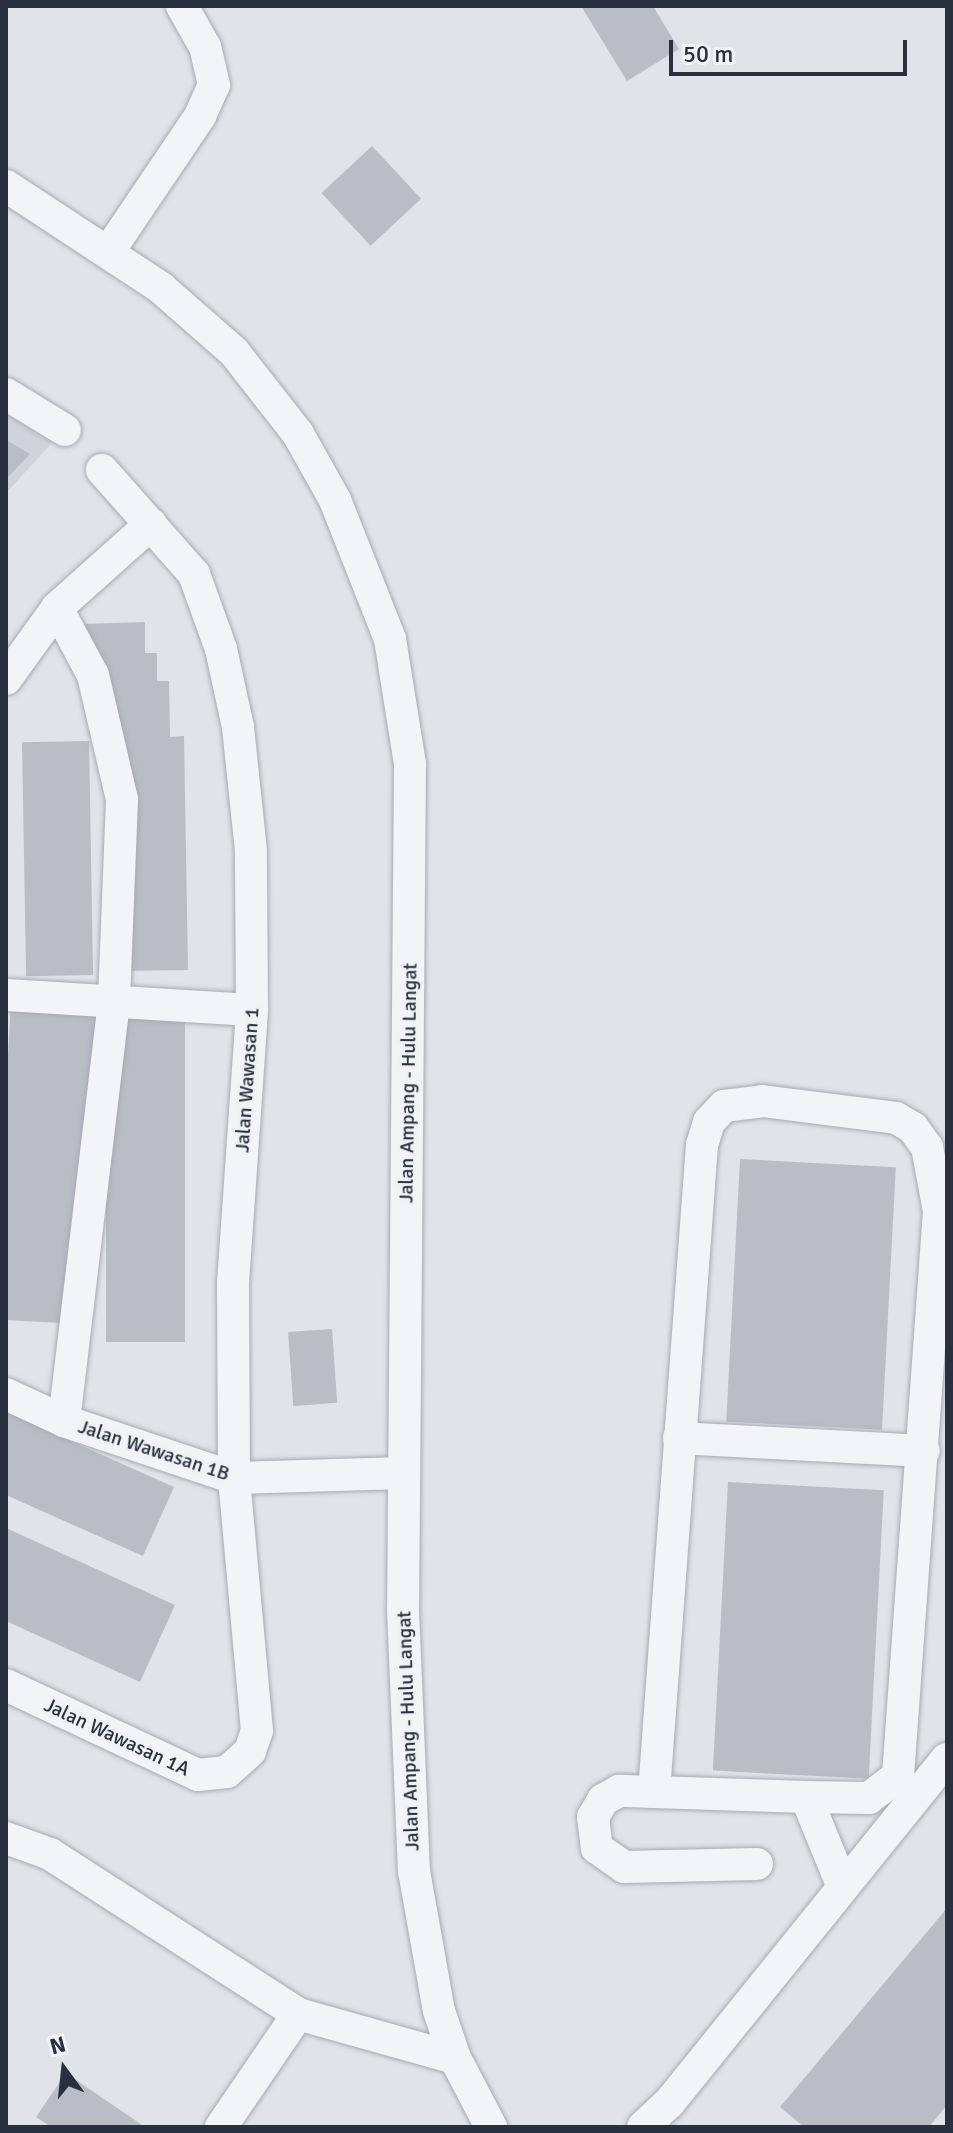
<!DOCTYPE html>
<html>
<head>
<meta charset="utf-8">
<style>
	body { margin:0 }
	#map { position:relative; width:953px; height:2133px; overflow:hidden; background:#e0e4e9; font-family:Signika,sans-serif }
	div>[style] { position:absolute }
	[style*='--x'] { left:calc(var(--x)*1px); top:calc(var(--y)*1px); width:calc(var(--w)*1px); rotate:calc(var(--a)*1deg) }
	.built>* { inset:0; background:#cfd3db }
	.building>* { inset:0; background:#b8bdc6; transform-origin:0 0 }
	.roads { filter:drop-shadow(0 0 2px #a5abb3) drop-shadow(0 0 2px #a5abb3) }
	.minor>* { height:32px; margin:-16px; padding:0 16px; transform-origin:16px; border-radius:16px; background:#f3f4f7 }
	span { translate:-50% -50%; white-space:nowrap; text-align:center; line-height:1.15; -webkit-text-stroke:7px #f0f3f6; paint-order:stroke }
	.street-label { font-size:20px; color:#293140 }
	.frame { position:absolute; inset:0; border:8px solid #293140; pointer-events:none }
	.north { position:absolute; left:24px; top:2029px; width:80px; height:80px; -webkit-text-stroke:6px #f0f3f6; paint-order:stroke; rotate:345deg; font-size:22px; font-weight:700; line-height:32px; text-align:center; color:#293140 }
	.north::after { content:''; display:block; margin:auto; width:28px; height:36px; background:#293140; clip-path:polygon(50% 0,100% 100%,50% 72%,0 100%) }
	.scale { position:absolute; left:669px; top:40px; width:238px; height:36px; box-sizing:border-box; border:4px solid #293140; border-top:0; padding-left:10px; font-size:24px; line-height:28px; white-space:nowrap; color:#293140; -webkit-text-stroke:6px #f0f3f6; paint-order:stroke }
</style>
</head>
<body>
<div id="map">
	<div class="built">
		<i style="clip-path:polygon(6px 414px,52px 443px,6px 493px)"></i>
	</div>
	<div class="building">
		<i style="clip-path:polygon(581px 6px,653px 6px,679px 49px,627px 81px)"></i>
		<i style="left:372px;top:146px;width:72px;height:69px;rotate:47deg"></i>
		<i style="clip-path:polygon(6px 440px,30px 454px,6px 479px)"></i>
		<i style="clip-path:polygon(145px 622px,145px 653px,157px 653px,157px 681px,169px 681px,170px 737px,184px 736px,188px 970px,120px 971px,101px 738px,83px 624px)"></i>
		<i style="left:89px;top:741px;width:234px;height:67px;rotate:89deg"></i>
		<i style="left:185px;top:994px;width:348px;height:79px;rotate:90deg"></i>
		<i style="left:11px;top:1000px;width:87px;height:320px;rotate:3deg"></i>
		<i style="left:740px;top:1159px;width:156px;height:263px;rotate:3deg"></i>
		<i style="left:332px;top:1329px;width:74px;height:44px;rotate:86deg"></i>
		<i style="clip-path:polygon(6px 1412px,174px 1487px,143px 1556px,6px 1495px)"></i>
		<i style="left:728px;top:1482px;width:156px;height:289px;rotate:3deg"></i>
		<i style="clip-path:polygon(6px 1528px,175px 1605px,140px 1682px,6px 1621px)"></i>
		<i style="clip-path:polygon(947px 1908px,947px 2105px,929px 2127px,804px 2127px,780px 2107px)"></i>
		<i style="clip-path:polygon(66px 2073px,145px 2127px,51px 2127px,36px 2117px)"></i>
	</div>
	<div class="roads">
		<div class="minor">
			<i style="--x:6;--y:186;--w:186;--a:33.3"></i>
			<i style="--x:161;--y:288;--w:97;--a:41.2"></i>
			<i style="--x:234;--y:352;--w:104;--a:52"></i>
			<i style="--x:298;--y:434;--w:76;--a:60.7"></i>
			<i style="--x:335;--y:500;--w:149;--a:68.4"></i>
			<i style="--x:390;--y:639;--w:127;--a:80.9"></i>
			<i style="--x:410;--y:764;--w:846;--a:90.47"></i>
			<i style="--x:403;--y:1610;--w:261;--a:87.6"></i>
			<i style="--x:414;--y:1871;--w:142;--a:79.9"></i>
			<i style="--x:439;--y:2011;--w:50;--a:71.2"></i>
			<i style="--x:455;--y:2058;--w:78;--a:62.4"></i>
			<i style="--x:109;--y:251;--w:163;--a:-56"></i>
			<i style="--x:200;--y:116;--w:34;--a:-66"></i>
			<i style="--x:214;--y:85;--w:39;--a:-103"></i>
			<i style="--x:205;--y:47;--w:47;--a:-119.3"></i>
			<i style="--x:6;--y:394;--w:69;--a:31.4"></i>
			<i style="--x:57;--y:608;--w:76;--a:61.8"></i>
			<i style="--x:93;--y:675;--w:128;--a:76.9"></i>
			<i style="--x:122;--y:800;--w:202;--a:92.3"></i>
			<i style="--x:114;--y:1002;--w:422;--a:96.8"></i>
			<i style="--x:6;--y:679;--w:87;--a:-54.3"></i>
			<i style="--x:57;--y:608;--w:126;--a:-41.8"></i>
			<i style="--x:6;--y:995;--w:246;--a:3.5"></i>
			<i style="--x:6;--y:1394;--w:64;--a:25"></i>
			<i style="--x:64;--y:1421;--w:179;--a:18.5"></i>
			<i style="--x:234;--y:1478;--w:170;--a:-1.7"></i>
			<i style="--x:679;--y:1438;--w:245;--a:3"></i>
			<i style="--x:6;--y:1685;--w:212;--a:25.1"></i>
			<i style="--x:198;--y:1775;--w:29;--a:-6"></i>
			<i style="--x:227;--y:1772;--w:31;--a:-42"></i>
			<i style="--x:250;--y:1751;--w:21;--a:-71"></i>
			<i style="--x:257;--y:1731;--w:254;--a:-95.2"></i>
			<i style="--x:234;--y:1478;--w:195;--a:-90.3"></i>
			<i style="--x:233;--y:1283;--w:274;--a:-86"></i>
			<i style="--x:252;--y:1010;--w:159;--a:-90.4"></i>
			<i style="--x:251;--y:851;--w:125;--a:-96"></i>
			<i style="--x:238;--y:727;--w:80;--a:-102.3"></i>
			<i style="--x:221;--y:649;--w:80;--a:-109.8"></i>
			<i style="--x:194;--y:574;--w:139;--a:-131.5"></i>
			<i style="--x:654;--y:1792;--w:649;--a:-85.76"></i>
			<i style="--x:702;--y:1145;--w:24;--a:-73"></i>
			<i style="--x:709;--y:1122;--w:22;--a:-47"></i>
			<i style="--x:724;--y:1106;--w:38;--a:-7"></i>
			<i style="--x:762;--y:1101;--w:135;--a:7.2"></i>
			<i style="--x:896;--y:1118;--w:20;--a:30"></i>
			<i style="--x:913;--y:1128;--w:24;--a:54"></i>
			<i style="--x:927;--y:1147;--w:65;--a:79.4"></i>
			<i style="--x:939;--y:1211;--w:566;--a:94.15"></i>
			<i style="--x:898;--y:1776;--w:36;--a:143"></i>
			<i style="--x:869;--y:1798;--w:63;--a:-179.1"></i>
			<i style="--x:806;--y:1797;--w:152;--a:-178.1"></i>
			<i style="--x:654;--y:1792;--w:35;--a:-178"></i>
			<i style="--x:619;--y:1791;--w:18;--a:151"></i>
			<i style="--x:603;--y:1800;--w:20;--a:120"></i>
			<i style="--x:593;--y:1817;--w:31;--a:83"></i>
			<i style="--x:597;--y:1848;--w:33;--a:35"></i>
			<i style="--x:624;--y:1867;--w:133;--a:-1.3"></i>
			<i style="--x:806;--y:1797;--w:97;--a:67.7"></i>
			<i style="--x:6;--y:1838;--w:47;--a:20"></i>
			<i style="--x:50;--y:1854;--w:295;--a:32.8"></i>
			<i style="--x:298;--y:2014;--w:163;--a:15.7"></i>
			<i style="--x:221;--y:2127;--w:137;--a:-55.7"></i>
			<i style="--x:643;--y:2127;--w:35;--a:-43"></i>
			<i style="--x:669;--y:2103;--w:442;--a:-51.1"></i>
		</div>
	</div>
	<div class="street-label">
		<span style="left:247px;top:1080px;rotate:-86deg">Jalan Wawasan 1</span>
		<span style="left:408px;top:1083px;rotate:-89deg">Jalan Ampang - Hulu Langat</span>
		<span style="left:154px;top:1450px;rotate:18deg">Jalan Wawasan 1B</span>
		<span style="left:408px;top:1731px;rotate:-92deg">Jalan Ampang - Hulu Langat</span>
		<span style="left:117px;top:1737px;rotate:25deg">Jalan Wawasan 1A</span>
	</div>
	<div class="frame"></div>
	<div class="north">N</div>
	<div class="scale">50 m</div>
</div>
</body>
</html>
